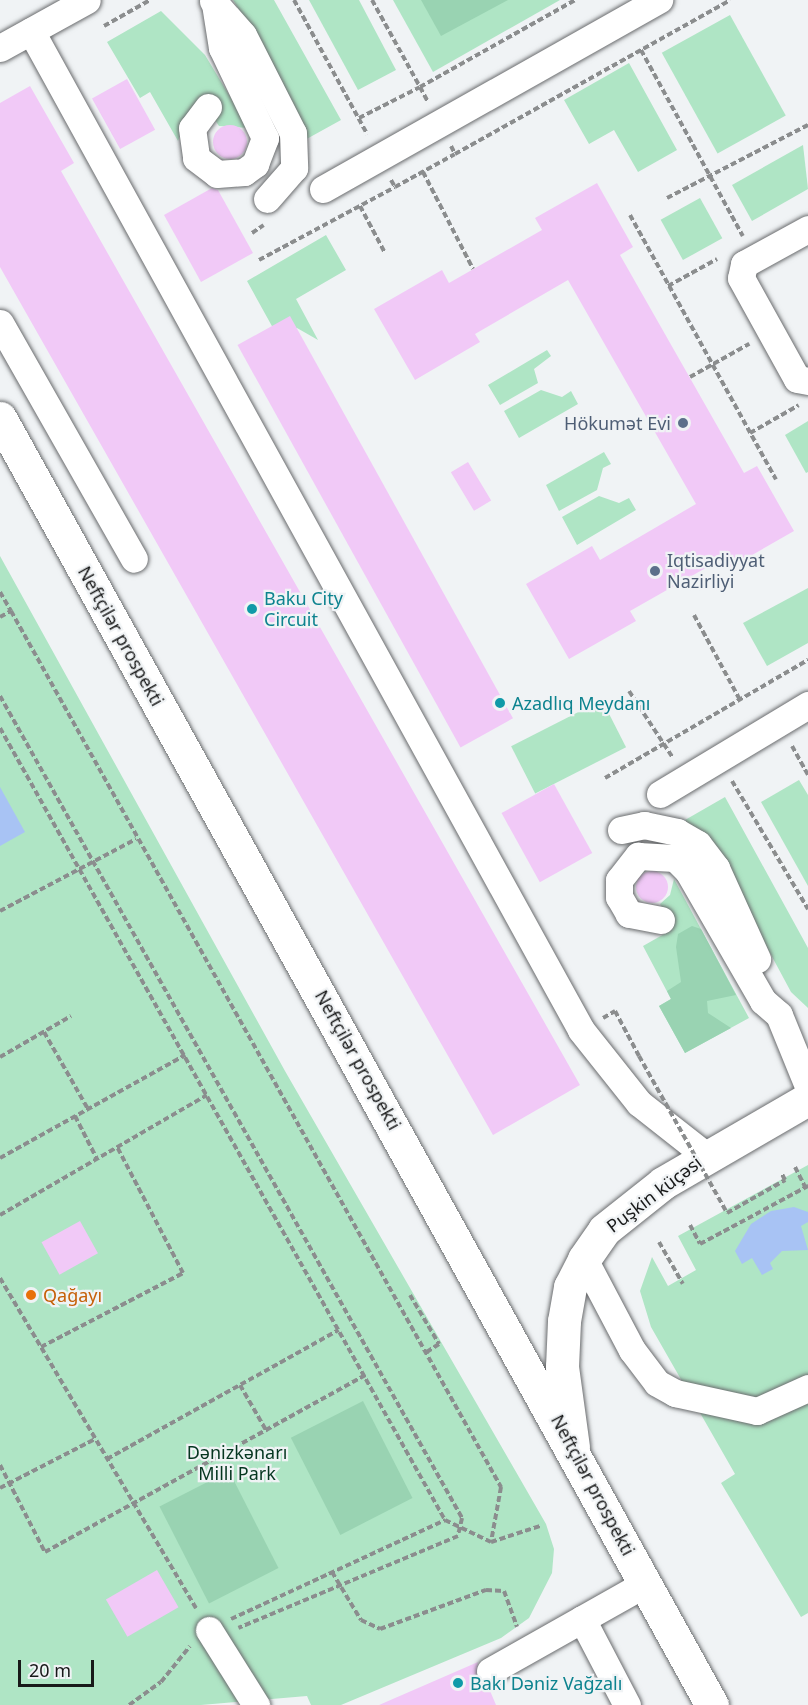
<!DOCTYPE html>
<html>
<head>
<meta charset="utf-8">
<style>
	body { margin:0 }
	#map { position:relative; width:808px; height:1705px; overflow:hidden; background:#f0f3f5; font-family:"Noto Sans",sans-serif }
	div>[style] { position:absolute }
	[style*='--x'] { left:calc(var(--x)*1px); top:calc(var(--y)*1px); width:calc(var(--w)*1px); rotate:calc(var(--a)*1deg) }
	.green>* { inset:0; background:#afe5c5; transform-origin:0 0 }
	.forest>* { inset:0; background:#99d3b2; transform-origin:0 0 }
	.water>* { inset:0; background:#a8c3f4 }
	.building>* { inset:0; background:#f1c9f7; transform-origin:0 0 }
	.round { border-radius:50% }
	.path>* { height:4px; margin-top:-2px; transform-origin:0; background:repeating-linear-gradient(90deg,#8b8d8e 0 6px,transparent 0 9px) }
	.roads { filter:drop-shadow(0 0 2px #6a6c6e) drop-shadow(0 0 2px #6a6c6e) }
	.minor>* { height:27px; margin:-13.5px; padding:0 13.5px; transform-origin:13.5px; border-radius:13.5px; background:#fff }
	.major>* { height:33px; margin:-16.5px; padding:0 16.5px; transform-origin:16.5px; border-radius:16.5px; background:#fff }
	.highway>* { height:33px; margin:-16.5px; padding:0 16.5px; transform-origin:16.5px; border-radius:16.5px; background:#fff }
	.path-bridge>* { height:4px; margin-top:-2px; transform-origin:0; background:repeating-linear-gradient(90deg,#8b8d8e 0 6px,transparent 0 9px) }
	.dots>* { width:16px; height:16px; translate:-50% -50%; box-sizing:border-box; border:3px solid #f0f3f5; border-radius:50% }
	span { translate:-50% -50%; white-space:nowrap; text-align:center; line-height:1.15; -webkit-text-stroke:4.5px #f0f3f5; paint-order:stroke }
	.service-label { font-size:18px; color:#4e5e75 }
	.right { translate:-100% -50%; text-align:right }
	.left { translate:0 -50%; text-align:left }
	.culture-label { font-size:18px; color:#0d838f }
	.street-label { font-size:18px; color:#181919 }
	.food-label { font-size:18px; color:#c56008 }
	.park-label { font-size:18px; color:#053620 }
	.scale { position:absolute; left:18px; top:1660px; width:76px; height:27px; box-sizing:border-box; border:3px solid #181919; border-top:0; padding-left:8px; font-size:18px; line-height:21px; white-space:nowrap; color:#181919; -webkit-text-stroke:4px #f0f3f5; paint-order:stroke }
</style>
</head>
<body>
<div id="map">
	<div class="green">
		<i style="clip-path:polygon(233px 0,274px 0,341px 120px,303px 141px,282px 81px)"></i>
		<i style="clip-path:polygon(309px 0,359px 0,396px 70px,358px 90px)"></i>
		<i style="clip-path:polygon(393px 0,560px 0,433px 72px)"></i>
		<i style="clip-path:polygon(161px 11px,205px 55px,249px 128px,219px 126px,206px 107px,183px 127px,178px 141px,150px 92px,140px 98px,107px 42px)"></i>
		<i style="left:730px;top:15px;width:115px;height:78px;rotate:61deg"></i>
		<i style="clip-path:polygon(629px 63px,677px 150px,638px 172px,614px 130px,589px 144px,564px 100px)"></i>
		<i style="clip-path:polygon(803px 145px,808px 189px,752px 221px,732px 185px)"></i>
		<i style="left:700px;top:198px;width:46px;height:45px;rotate:61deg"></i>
		<i style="clip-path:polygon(326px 235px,346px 270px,296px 299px,318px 340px,297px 328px,273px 328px,247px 281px)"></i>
		<i style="clip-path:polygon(547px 350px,551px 356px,534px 369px,538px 383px,500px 405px,488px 385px)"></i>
		<i style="clip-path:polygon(541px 390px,562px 397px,571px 391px,578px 404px,519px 438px,504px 411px)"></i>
		<i style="clip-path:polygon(808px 421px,808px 472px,806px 473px,785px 435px)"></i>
		<i style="clip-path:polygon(604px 452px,611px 464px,603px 468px,597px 490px,559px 511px,546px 485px)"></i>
		<i style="clip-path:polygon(599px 496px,619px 503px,629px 498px,636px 510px,577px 545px,562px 517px)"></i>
		<i style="clip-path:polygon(0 556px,285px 1071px,546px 1524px,554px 1549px,552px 1573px,529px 1618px,501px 1638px,341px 1705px,311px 1705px,307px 1696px,201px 1705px,0 1705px)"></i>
		<i style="clip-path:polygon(808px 588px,808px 643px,767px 666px,743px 623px)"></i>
		<i style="left:602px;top:700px;width:53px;height:102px;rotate:63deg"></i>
		<i style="clip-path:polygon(799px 780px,808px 795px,808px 886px,761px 802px)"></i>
		<i style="clip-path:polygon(725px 797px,808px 948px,808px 1008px,791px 992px,717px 854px,685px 820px)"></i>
		<i style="clip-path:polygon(674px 879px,749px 1018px,685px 1053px,659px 1006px,671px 999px,643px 946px,673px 929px,660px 904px,670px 895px)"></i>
		<i style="clip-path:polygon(808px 1165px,808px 1613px,801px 1617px,721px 1483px,735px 1474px,651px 1327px,640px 1291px,652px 1257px,668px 1286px,696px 1270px,678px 1236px)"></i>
	</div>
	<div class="forest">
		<i style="clip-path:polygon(421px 0,508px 0,441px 36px)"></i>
		<i style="clip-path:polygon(692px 926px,701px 929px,736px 995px,707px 1001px,708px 1013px,731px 1028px,685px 1053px,659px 1006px,671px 999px,667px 991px,681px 982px,676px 947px,678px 934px)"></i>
		<i style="left:363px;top:1401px;width:109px;height:81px;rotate:63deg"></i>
		<i style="left:229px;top:1471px;width:109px;height:78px;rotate:63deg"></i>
	</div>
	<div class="water">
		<i style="clip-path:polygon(0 787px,25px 832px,0 846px)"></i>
		<i style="clip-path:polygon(794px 1207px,808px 1212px,808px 1222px,801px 1226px,808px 1250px,782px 1251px,770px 1263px,773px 1269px,762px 1275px,752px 1258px,742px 1264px,735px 1251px,751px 1224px,771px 1211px)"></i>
	</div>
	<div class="building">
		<i style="left:127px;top:79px;width:58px;height:40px;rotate:61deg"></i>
		<i style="clip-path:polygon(30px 86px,74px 163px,61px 171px,580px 1085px,493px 1135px,0 267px,0 103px)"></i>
		<i class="round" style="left:213px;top:125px;width:34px;height:34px"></i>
		<i style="clip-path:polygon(597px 183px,633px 247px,620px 255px,744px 473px,757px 466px,794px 531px,731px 567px,725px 557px,630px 611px,636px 621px,569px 659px,526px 584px,592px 546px,600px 560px,696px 504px,568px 280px,475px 334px,480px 342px,415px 380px,374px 309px,442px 270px,449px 283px,542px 230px,535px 218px)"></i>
		<i style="clip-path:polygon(212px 188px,218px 190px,253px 253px,201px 282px,164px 215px)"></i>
		<i style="left:290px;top:316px;width:460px;height:60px;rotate:61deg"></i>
		<i style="left:468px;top:462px;width:45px;height:20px;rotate:59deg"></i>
		<i style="left:554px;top:784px;width:79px;height:60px;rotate:61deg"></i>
		<i class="round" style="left:636px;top:871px;width:32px;height:32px"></i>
		<i style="left:80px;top:1221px;width:37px;height:44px;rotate:61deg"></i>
		<i style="left:157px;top:1570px;width:43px;height:59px;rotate:60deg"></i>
		<i style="clip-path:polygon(478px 1662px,476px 1678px,488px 1686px,496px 1705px,379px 1705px)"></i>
	</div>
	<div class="path">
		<i style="--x:294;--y:0;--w:153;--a:61.4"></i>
		<i style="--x:372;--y:0;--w:99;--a:61.1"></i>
		<i style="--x:420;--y:87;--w:178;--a:-29.3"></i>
		<i style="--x:104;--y:26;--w:53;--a:-29.5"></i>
		<i style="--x:641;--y:50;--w:212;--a:61.3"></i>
		<i style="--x:359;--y:118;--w:68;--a:-26.9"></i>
		<i style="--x:420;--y:87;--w:17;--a:62"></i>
		<i style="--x:451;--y:146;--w:9;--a:63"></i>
		<i style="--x:455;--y:154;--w:315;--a:-29.2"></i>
		<i style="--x:423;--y:172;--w:109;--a:62.7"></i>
		<i style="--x:391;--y:180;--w:8;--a:60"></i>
		<i style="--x:395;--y:187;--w:68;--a:-28.8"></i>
		<i style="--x:667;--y:198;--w:159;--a:-27.4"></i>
		<i style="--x:360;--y:206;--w:53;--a:62"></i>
		<i style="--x:630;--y:215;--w:302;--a:61.1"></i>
		<i style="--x:252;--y:233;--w:14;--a:-34"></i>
		<i style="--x:259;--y:260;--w:154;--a:-28.2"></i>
		<i style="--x:668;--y:286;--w:56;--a:-28.9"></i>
		<i style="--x:690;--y:377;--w:68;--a:-29.2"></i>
		<i style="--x:750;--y:433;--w:56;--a:-29.7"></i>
		<i style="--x:0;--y:592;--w:22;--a:60"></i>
		<i style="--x:694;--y:615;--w:97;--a:61.6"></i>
		<i style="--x:0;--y:617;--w:13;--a:-29"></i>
		<i style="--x:11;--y:611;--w:1004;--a:60.78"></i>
		<i style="--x:501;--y:1487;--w:56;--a:100.3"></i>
		<i style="--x:629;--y:691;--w:80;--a:56.7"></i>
		<i style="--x:0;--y:696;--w:943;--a:60.66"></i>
		<i style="--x:462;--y:1518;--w:18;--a:103"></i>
		<i style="--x:458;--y:1536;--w:238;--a:157.3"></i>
		<i style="--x:0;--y:728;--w:908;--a:60.67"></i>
		<i style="--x:792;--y:746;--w:33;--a:61"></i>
		<i style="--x:605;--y:778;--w:235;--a:-30.2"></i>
		<i style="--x:732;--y:781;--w:149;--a:59.3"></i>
		<i style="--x:0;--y:911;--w:154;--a:-27.9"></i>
		<i style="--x:603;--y:1018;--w:14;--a:-30"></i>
		<i style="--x:615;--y:1011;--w:51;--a:61.9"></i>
		<i style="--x:44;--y:1032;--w:89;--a:60.3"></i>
		<i style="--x:0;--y:1057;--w:82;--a:-30"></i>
		<i style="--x:75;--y:1116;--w:48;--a:62.9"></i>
		<i style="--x:0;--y:1158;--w:212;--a:-29.1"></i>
		<i style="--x:795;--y:1167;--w:22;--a:63"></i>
		<i style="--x:727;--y:1213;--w:67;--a:-29.6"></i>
		<i style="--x:785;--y:1180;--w:7;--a:-117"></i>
		<i style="--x:0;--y:1215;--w:239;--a:-30.1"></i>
		<i style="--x:690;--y:1225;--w:21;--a:62"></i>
		<i style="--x:700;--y:1244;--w:123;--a:-28.2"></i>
		<i style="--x:659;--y:1242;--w:48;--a:60.3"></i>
		<i style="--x:0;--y:1278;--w:384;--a:59.3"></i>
		<i style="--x:410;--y:1295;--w:57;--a:59.4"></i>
		<i style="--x:439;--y:1344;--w:17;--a:147"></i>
		<i style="--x:41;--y:1347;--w:160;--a:-27.5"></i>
		<i style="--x:183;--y:1273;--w:142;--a:-117.6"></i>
		<i style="--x:240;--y:1385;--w:54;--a:60.1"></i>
		<i style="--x:107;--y:1459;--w:265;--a:-29.1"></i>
		<i style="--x:0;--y:1465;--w:98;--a:62.7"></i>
		<i style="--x:45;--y:1552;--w:366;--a:-28.9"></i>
		<i style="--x:0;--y:1488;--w:107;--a:-27.3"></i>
		<i style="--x:332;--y:1572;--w:56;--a:58.9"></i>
		<i style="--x:361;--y:1620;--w:21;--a:25"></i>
		<i style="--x:380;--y:1629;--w:113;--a:-20.2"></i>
		<i style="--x:486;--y:1590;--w:18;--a:3"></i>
		<i style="--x:504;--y:1591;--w:38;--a:70"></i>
		<i style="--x:231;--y:1619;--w:236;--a:-24.8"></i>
		<i style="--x:445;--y:1520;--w:51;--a:25.6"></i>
		<i style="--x:491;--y:1542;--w:52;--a:-18.1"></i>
		<i style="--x:129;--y:1705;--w:39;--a:-36"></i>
		<i style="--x:161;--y:1682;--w:46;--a:-51.1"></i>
	</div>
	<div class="roads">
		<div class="minor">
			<i style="--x:213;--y:1;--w:45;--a:48.6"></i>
			<i style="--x:243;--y:35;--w:110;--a:63"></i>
			<i style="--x:293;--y:133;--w:35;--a:88"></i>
			<i style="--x:294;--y:168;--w:41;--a:131.1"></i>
			<i style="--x:31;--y:31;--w:1140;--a:61.16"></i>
			<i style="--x:581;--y:1030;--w:93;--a:51.5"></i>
			<i style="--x:639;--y:1103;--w:84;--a:38.2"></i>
			<i style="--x:0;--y:48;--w:99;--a:-28.9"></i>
			<i style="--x:208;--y:107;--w:26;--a:127"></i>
			<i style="--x:192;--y:128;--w:30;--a:82"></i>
			<i style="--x:196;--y:158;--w:26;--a:37"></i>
			<i style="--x:217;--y:174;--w:27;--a:-4"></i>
			<i style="--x:244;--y:172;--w:14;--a:-36"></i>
			<i style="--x:255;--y:164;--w:28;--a:-69"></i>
			<i style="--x:265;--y:138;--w:100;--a:-115.5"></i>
			<i style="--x:222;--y:48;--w:45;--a:-99"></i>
			<i style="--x:323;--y:189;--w:386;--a:-29.4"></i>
			<i style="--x:808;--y:229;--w:73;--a:151.3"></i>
			<i style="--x:744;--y:264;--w:14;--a:102"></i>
			<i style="--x:741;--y:278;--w:115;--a:61"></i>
			<i style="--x:797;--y:379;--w:11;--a:10"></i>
			<i style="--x:0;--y:323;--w:271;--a:60.4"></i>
			<i style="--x:660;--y:794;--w:173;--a:-31"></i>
			<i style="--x:621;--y:830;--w:24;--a:-12"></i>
			<i style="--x:644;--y:825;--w:34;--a:12"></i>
			<i style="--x:677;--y:832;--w:24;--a:30"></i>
			<i style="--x:698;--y:844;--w:30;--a:53"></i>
			<i style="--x:716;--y:868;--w:100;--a:65.7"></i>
			<i style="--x:661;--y:920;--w:33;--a:-169"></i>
			<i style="--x:629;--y:914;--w:20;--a:-120"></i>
			<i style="--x:619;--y:897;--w:17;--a:-90"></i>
			<i style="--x:619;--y:880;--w:31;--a:-52"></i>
			<i style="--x:638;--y:856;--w:37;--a:3"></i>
			<i style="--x:675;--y:858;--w:18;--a:45"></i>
			<i style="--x:688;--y:871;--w:150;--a:60"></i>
			<i style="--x:763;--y:1001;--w:21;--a:41"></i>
			<i style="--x:779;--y:1015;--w:77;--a:67.8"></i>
			<i style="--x:584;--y:1259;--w:103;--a:62.2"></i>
			<i style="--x:632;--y:1350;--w:41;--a:52.9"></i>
			<i style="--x:657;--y:1383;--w:21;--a:29"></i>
			<i style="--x:675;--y:1393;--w:84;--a:12.4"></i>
			<i style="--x:757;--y:1411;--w:56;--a:-24.3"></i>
			<i style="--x:582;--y:1619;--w:97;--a:62.4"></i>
			<i style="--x:209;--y:1630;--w:89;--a:57.9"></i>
			<i style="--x:490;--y:1671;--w:179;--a:-29.4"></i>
		</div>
		<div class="major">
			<i style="--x:573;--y:1447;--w:81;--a:-97.8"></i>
			<i style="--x:562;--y:1367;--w:46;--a:-87.5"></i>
			<i style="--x:564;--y:1321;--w:35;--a:-80"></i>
			<i style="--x:570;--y:1287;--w:31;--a:-63"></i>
			<i style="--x:584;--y:1259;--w:35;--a:-55"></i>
			<i style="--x:604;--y:1230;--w:75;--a:-38.5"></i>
			<i style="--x:663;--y:1183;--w:168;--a:-30.1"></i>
		</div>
		<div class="highway">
			<i style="--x:0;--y:418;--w:1471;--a:61.05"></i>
		</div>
	</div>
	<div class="path-bridge">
		<i style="--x:639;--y:1056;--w:180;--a:60.7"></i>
	</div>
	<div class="dots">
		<i style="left:683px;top:423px;background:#5c6f8a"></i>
		<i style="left:655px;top:571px;background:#5c6f8a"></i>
		<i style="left:252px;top:609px;background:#0f9aa8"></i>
		<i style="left:500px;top:703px;background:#0f9aa8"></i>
		<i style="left:31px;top:1295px;background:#e8710a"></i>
		<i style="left:458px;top:1683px;background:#0f9aa8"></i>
	</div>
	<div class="service-label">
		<span class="right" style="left:671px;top:423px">Hökumət Evi</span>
		<span class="left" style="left:667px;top:571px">Iqtisadiyyat<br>Nazirliyi</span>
	</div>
	<div class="culture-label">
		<span class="left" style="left:264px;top:609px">Baku City<br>Circuit</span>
		<span class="left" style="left:512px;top:703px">Azadlıq Meydanı</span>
		<span class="left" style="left:470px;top:1683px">Bakı Dəniz Vağzalı</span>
	</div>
	<div class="street-label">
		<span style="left:121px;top:636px;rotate:61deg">Neftçilər prospekti</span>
		<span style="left:358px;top:1060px;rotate:61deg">Neftçilər prospekti</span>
		<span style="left:654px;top:1194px;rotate:-37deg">Puşkin küçəsi</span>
		<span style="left:593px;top:1485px;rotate:62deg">Neftçilər prospekti</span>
	</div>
	<div class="food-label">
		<span class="left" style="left:43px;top:1295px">Qağayı</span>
	</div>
	<div class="park-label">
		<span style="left:237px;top:1463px">Dənizkənarı<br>Milli Park</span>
	</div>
	<div class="scale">20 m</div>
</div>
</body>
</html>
